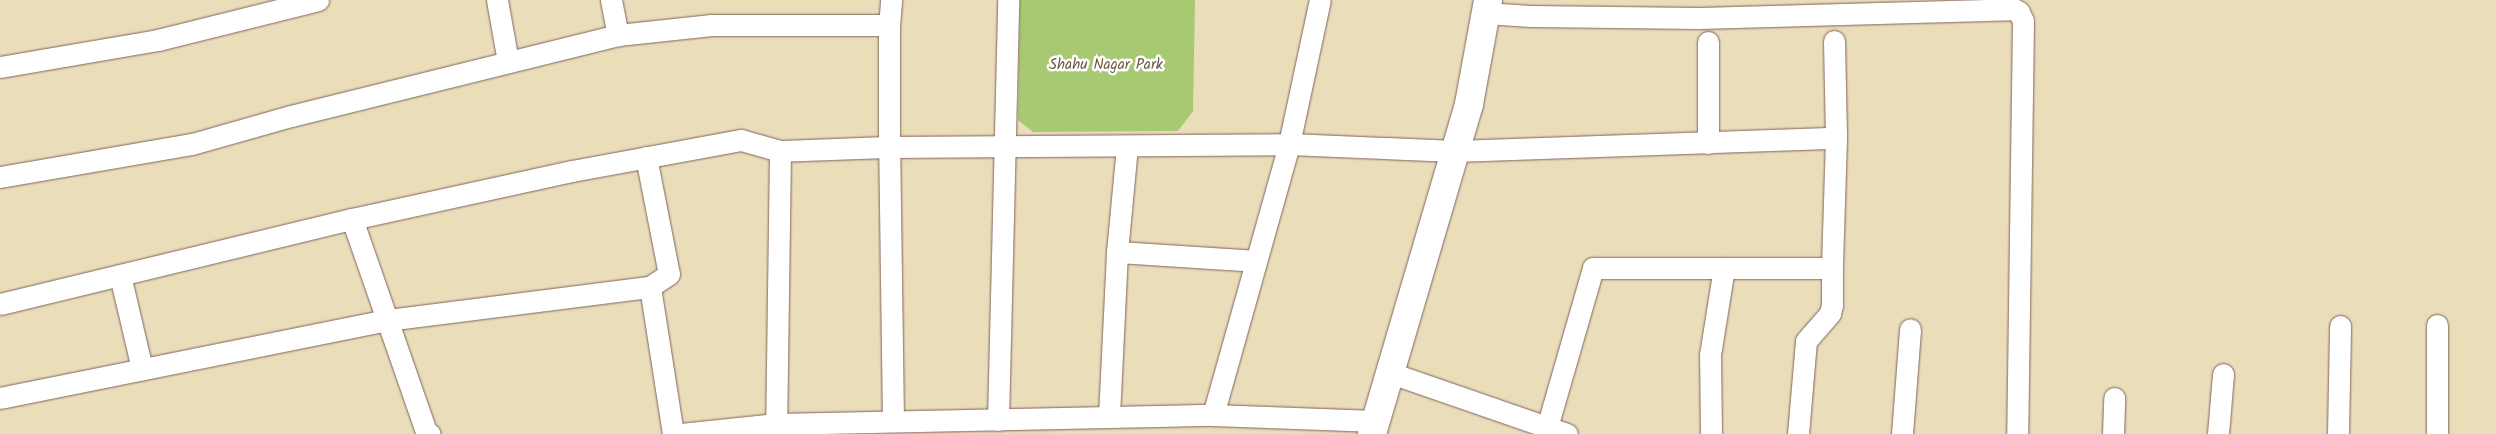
<!DOCTYPE html>
<html>
<head>
<meta charset="utf-8">
<style>
	body { margin:0 }
	#map { position:relative; width:2496px; height:434px; overflow:hidden; background:#eadeba; font-family:Kalam,sans-serif }
	div>[style] { position:absolute }
	[style*='--x'] { left:calc(var(--x)*1px); top:calc(var(--y)*1px); width:calc(var(--w)*1px); rotate:calc(var(--a)*1deg) }
	.green>* { inset:0; background:#a7c972 }
	.roads { filter:drop-shadow(0 0 1px #82625d) drop-shadow(0 0 1px #82625d) }
	.street>* { height:21px; margin:-10.5px; padding:0 10.5px; transform-origin:10.5px; border-radius:10.5px; background:#fff }
	.secondary>* { height:28px; margin:-14px; padding:0 14px; transform-origin:14px; border-radius:14px; background:#fff }
	span { translate:-50% -50%; white-space:nowrap; text-align:center; line-height:1.15; -webkit-text-stroke:5px #fff; paint-order:stroke }
	.park-label { font-size:15px; color:#6b5a44 }
</style>
</head>
<body>
<div id="map">
	<div class="green">
		<i style="clip-path:polygon(1020px 0,1195px 0,1193px 111px,1178px 131px,1033px 132px,1018px 120px)"></i>
	</div>
	<div class="roads">
		<div class="street">
			<i style="--x:497;--y:0;--w:63;--a:79.9"></i>
			<i style="--x:611;--y:0;--w:36;--a:79"></i>
			<i style="--x:1486;--y:13;--w:44;--a:3.9"></i>
			<i style="--x:1530;--y:16;--w:169;--a:0.7"></i>
			<i style="--x:1699;--y:18;--w:315;--a:-1.6"></i>
			<i style="--x:2014;--y:9;--w:6;--a:31"></i>
			<i style="--x:2019;--y:12;--w:10;--a:66"></i>
			<i style="--x:2023;--y:21;--w:413;--a:90.8"></i>
			<i style="--x:889;--y:25;--w:25;--a:-85"></i>
			<i style="--x:1834;--y:41;--w:97;--a:88.8"></i>
			<i style="--x:0;--y:67;--w:160;--a:-9.7"></i>
			<i style="--x:158;--y:40;--w:165;--a:-14"></i>
			<i style="--x:1708;--y:143;--w:101;--a:-90"></i>
			<i style="--x:646;--y:157;--w:119;--a:78.9"></i>
			<i style="--x:669;--y:274;--w:23;--a:146"></i>
			<i style="--x:650;--y:287;--w:149;--a:81.1"></i>
			<i style="--x:0;--y:177;--w:195;--a:-9.8"></i>
			<i style="--x:192;--y:144;--w:103;--a:-15.8"></i>
			<i style="--x:291;--y:116;--w:337;--a:-13.9"></i>
			<i style="--x:618;--y:35;--w:94;--a:-6.1"></i>
			<i style="--x:711;--y:25;--w:178;--a:0"></i>
			<i style="--x:889;--y:25;--w:122;--a:90"></i>
			<i style="--x:889;--y:147;--w:400;--a:-0.4"></i>
			<i style="--x:1289;--y:144;--w:166;--a:2.4"></i>
			<i style="--x:1455;--y:151;--w:381;--a:-2"></i>
			<i style="--x:1836;--y:138;--w:130;--a:91.8"></i>
			<i style="--x:1832;--y:268;--w:239;--a:180"></i>
			<i style="--x:1593;--y:268;--w:166;--a:106.1"></i>
			<i style="--x:352;--y:219;--w:225;--a:-12.3"></i>
			<i style="--x:572;--y:171;--w:172;--a:-10.4"></i>
			<i style="--x:741;--y:140;--w:41;--a:15.8"></i>
			<i style="--x:1117;--y:252;--w:138;--a:3.7"></i>
			<i style="--x:120;--y:275;--w:97;--a:76.8"></i>
			<i style="--x:0;--y:304;--w:362;--a:-13.6"></i>
			<i style="--x:352;--y:219;--w:225;--a:70.8"></i>
			<i style="--x:426;--y:432;--w:4;--a:27"></i>
			<i style="--x:2437;--y:325;--w:109;--a:90"></i>
			<i style="--x:1391;--y:373;--w:186;--a:19.1"></i>
			<i style="--x:0;--y:398;--w:395;--a:-11.4"></i>
			<i style="--x:387;--y:320;--w:265;--a:-7.2"></i>
			<i style="--x:1213;--y:415;--w:281;--a:-74.3"></i>
			<i style="--x:1289;--y:144;--w:147;--a:-77.9"></i>
			<i style="--x:1109;--y:416;--w:164;--a:-87.2"></i>
			<i style="--x:1117;--y:252;--w:106;--a:-84.6"></i>
			<i style="--x:998;--y:420;--w:420;--a:-88.6"></i>
			<i style="--x:893;--y:421;--w:274;--a:-90.8"></i>
			<i style="--x:889;--y:147;--w:109;--a:177.9"></i>
			<i style="--x:780;--y:151;--w:273;--a:90.8"></i>
			<i style="--x:776;--y:424;--w:437;--a:-1.2"></i>
			<i style="--x:1213;--y:415;--w:163;--a:2.1"></i>
			<i style="--x:681;--y:434;--w:96;--a:-6"></i>
			<i style="--x:776;--y:424;--w:10;--a:84"></i>
			<i style="--x:1711;--y:434;--w:79;--a:-90.7"></i>
			<i style="--x:1710;--y:355;--w:88;--a:-80.9"></i>
			<i style="--x:1798;--y:434;--w:93;--a:-85.1"></i>
			<i style="--x:1806;--y:341;--w:37;--a:-49"></i>
			<i style="--x:1830;--y:313;--w:8;--a:-76"></i>
			<i style="--x:1832;--y:305;--w:37;--a:-90"></i>
			<i style="--x:1902;--y:434;--w:105;--a:-85.6"></i>
			<i style="--x:2113;--y:434;--w:36;--a:-88"></i>
			<i style="--x:2218;--y:434;--w:60;--a:-85.2"></i>
			<i style="--x:2338;--y:434;--w:108;--a:-88.9"></i>
		</div>
		<div class="secondary">
			<i style="--x:1372;--y:434;--w:344;--a:-73.6"></i>
			<i style="--x:1469;--y:104;--w:106;--a:-79.6"></i>
		</div>
	</div>
	<div class="park-label">
		<span style="left:1106px;top:66px">Shahu Nagar Park</span>
	</div>
</div>
</body>
</html>
